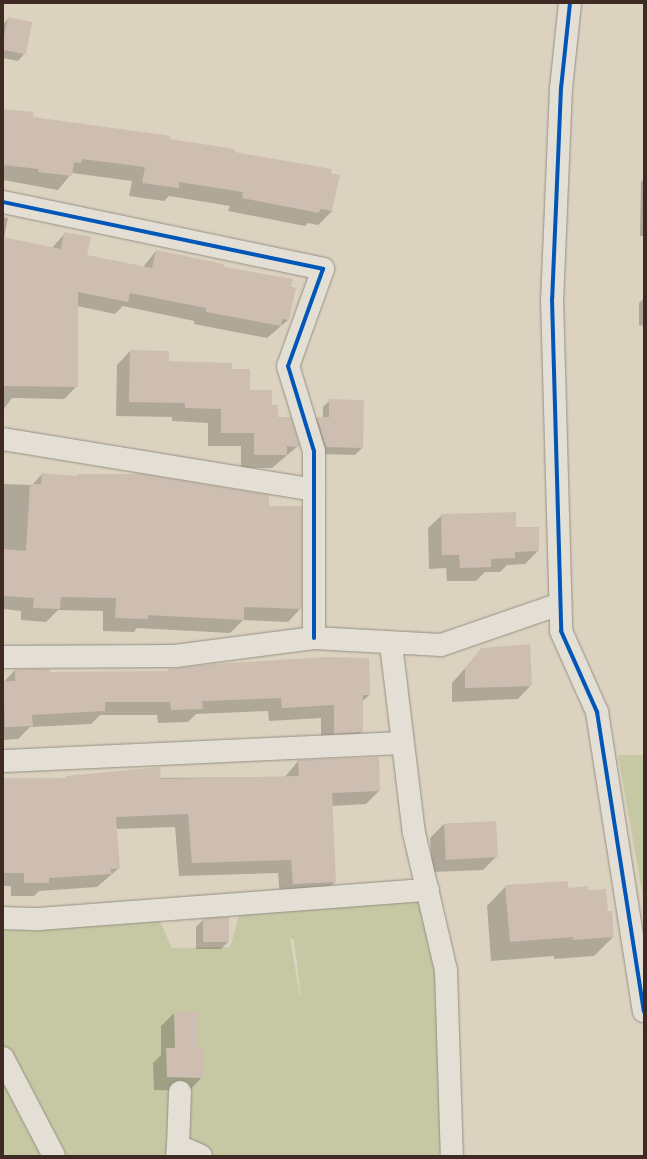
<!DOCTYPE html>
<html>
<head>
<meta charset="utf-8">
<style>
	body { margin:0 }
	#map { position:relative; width:647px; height:1159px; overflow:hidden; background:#dbd3bf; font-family:"Gentium Book Plus",serif }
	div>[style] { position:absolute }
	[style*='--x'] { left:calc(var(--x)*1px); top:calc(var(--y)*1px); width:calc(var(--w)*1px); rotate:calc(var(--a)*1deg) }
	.green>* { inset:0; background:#c6c8a4 }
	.shadow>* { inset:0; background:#0003 }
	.building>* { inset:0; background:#cebeb2; transform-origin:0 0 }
	.roads { filter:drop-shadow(0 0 1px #968f83) drop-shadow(0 0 1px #968f83) }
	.street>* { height:22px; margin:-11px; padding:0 11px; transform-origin:11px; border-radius:11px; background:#e4dfd4 }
	.cycleway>* { height:4px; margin:-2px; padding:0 2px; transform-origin:2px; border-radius:2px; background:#0057b8 }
	span { translate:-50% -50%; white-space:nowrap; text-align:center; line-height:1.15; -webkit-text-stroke:3.5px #f0e6cd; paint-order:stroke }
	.frame { position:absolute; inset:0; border:4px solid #3e2a23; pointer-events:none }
</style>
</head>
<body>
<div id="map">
	<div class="green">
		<i style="clip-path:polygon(618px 755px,644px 755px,644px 903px)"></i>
		<i style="clip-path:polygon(evenodd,424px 890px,441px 971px,450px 1156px,3px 1156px,3px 918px,155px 910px,172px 948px,230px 947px,241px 909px,424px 890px,290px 938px,294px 940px,301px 997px,300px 997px,290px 938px)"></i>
	</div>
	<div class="shadow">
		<i style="clip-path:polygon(9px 18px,24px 54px,18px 61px,3px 58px,3px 24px)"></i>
		<i style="clip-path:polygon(3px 110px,31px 118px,234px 153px,332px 211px,318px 225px,308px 223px,305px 226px,228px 211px,230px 206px,169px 196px,164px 201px,129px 196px,132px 181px,72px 173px,58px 190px,3px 180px)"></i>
		<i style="clip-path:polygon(644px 179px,644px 236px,640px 236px,641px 182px)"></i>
		<i style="clip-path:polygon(3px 217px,8px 218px,4px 238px,52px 248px,65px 233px,86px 256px,143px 267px,156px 251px,295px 288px,288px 320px,267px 338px,194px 324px,194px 321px,123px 306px,115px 314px,77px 306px,77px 386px,64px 399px,12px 398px,3px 410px)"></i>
		<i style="clip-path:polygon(644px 298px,644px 326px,639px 325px,639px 303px)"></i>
		<i style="clip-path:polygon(130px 351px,168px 362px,231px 370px,249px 391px,271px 406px,298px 446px,272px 468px,241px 468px,241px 446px,208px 446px,208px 423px,172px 421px,172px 417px,116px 416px,117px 365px)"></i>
		<i style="clip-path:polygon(330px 400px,362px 448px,355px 455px,319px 454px,310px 425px,317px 418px,323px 418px,323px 407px)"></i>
		<i style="clip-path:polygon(42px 474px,76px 477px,78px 475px,268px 507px,300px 609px,288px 622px,243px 620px,230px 633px,137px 628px,134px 632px,103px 631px,103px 611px,58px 610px,46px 622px,21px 620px,21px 611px,3px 609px,3px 484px,32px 485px)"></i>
		<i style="clip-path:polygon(442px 515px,538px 551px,525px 564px,507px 565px,500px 572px,485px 572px,476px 581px,447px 581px,446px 568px,429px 569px,428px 528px)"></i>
		<i style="clip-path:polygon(482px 649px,531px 685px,518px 699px,452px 702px,452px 683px)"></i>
		<i style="clip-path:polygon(15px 670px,49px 673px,167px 672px,169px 670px,369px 695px,362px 702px,362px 732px,348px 745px,321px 747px,321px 718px,269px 721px,268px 711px,196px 714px,188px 722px,158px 723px,157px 715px,100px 715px,91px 724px,30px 727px,18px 739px,3px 740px,3px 683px)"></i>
		<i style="clip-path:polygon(298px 761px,379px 791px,366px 804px,331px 806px,335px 882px,321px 895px,280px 897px,278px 873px,179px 876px,175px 827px,116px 829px,119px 868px,97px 887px,39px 891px,34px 896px,11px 896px,11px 886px,3px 886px,3px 779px,285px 777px)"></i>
		<i style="clip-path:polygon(495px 822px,497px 856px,483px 870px,432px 872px,430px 838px,444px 824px)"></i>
		<i style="clip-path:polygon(506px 886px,588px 892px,607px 912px,611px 912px,613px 937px,594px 956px,554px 959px,554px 956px,491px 961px,487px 906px)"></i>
		<i style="clip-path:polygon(203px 920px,228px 942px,221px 949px,196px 949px,196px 927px)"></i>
		<i style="clip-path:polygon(174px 1013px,197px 1049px,202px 1077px,189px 1091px,154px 1090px,153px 1063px,161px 1055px,161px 1026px)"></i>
	</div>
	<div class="building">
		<i style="left:8px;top:17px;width:25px;height:33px;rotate:12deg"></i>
		<i style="clip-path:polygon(3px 109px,33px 112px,33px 117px,171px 136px,170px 139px,235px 149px,235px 152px,332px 169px,331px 173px,340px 175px,332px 211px,320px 209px,319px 213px,242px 198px,243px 192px,179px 182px,179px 188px,142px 183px,145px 167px,82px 159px,81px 163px,74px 162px,72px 176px,38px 172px,39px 169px,3px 165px)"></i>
		<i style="clip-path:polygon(64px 232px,91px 237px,87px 255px,152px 268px,156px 250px,224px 264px,224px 267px,293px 279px,291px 287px,296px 288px,289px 320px,282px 319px,281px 326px,206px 312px,206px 308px,130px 293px,128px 302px,78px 292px,78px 387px,3px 386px,3px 237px,61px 249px)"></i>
		<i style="clip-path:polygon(130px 350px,169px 351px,169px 361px,232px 363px,232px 369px,250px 369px,250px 390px,272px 390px,272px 405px,278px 405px,278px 417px,291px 417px,300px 447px,287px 446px,287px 455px,254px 455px,254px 433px,221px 433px,221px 409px,185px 408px,185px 403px,129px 402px)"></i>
		<i style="clip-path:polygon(329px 399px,364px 400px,363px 448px,326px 447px,317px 417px,329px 417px)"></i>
		<i style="clip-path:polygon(42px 473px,78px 476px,78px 474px,142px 474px,269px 495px,269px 506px,302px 506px,302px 609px,244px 607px,244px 620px,148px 615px,148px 619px,115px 618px,116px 598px,61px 597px,60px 609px,33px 608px,34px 598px,3px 596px,3px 549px,26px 551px,30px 484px,41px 484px)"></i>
		<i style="clip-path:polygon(516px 512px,516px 527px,539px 527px,539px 551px,515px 552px,515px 558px,491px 559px,491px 567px,460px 568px,459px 555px,442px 555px,441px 514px)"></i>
		<i style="clip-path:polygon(530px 644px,532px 686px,465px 688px,465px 669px,481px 648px)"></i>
		<i style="clip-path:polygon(326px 657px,369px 658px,370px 695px,363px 695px,363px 732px,334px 734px,334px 705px,282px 708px,281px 698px,202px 701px,203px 709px,171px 710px,170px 702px,105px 702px,105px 711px,32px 715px,33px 726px,5px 727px,3px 681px,15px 681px,15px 669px,50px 669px,50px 672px,168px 671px,168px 669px,214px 664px)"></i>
		<i style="clip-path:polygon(379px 757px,380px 791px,332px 793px,336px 882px,293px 884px,291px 860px,192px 863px,188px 814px,116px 817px,120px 868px,110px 869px,112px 874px,49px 878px,49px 883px,24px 883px,24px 873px,3px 873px,3px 778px,66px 779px,66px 776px,160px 767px,161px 779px,299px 776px,298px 760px)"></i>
		<i style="left:496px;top:821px;width:36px;height:52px;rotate:87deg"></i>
		<i style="clip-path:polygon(568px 881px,568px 888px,588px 886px,589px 890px,606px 889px,608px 911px,612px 911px,614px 937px,573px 940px,573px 937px,510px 942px,505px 885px)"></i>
		<i style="left:229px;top:917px;width:25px;height:26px;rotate:90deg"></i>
		<i style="clip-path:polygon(198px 1011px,198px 1048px,203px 1048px,203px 1078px,167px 1077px,166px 1048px,175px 1048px,174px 1012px)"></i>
	</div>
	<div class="roads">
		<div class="street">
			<i style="--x:570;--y:3;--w:85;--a:96"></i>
			<i style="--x:561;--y:88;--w:211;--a:92.4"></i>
			<i style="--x:552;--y:299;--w:332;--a:88.4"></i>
			<i style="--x:561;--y:631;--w:89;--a:66"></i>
			<i style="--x:597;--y:712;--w:303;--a:81.1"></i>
			<i style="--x:3;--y:202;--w:327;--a:11.8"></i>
			<i style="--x:323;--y:269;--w:103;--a:109.8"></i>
			<i style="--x:288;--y:366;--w:89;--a:73"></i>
			<i style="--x:314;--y:451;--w:187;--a:90"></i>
			<i style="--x:3;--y:439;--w:315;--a:9.3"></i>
			<i style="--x:391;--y:644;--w:190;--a:83.1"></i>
			<i style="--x:414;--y:833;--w:141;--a:76.9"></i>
			<i style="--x:446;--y:970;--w:186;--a:88.2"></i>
			<i style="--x:3;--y:657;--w:172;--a:-0.3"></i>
			<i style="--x:175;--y:656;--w:140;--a:-7.4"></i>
			<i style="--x:314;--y:638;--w:127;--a:3.2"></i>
			<i style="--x:441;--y:645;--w:126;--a:-19"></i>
			<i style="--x:3;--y:761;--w:399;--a:-2.6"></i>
			<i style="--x:3;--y:918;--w:36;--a:2"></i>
			<i style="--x:39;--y:919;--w:390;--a:-4.3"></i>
			<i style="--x:3;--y:1058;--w:110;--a:62.5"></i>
			<i style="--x:178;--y:1146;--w:54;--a:-87.9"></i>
			<i style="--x:177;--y:1156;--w:10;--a:-84"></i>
			<i style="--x:178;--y:1146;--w:25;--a:23"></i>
		</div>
	</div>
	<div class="cycleway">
		<i style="--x:570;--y:3;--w:85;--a:96"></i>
		<i style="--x:561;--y:88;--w:211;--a:92.4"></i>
		<i style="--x:552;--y:299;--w:332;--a:88.4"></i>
		<i style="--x:561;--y:631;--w:89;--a:66"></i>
		<i style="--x:597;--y:712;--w:303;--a:81.1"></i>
		<i style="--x:3;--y:202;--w:327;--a:11.8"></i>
		<i style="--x:323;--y:269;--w:103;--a:109.8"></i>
		<i style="--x:288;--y:366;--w:89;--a:73"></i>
		<i style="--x:314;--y:451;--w:187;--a:90"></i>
	</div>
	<div class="frame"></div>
</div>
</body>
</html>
